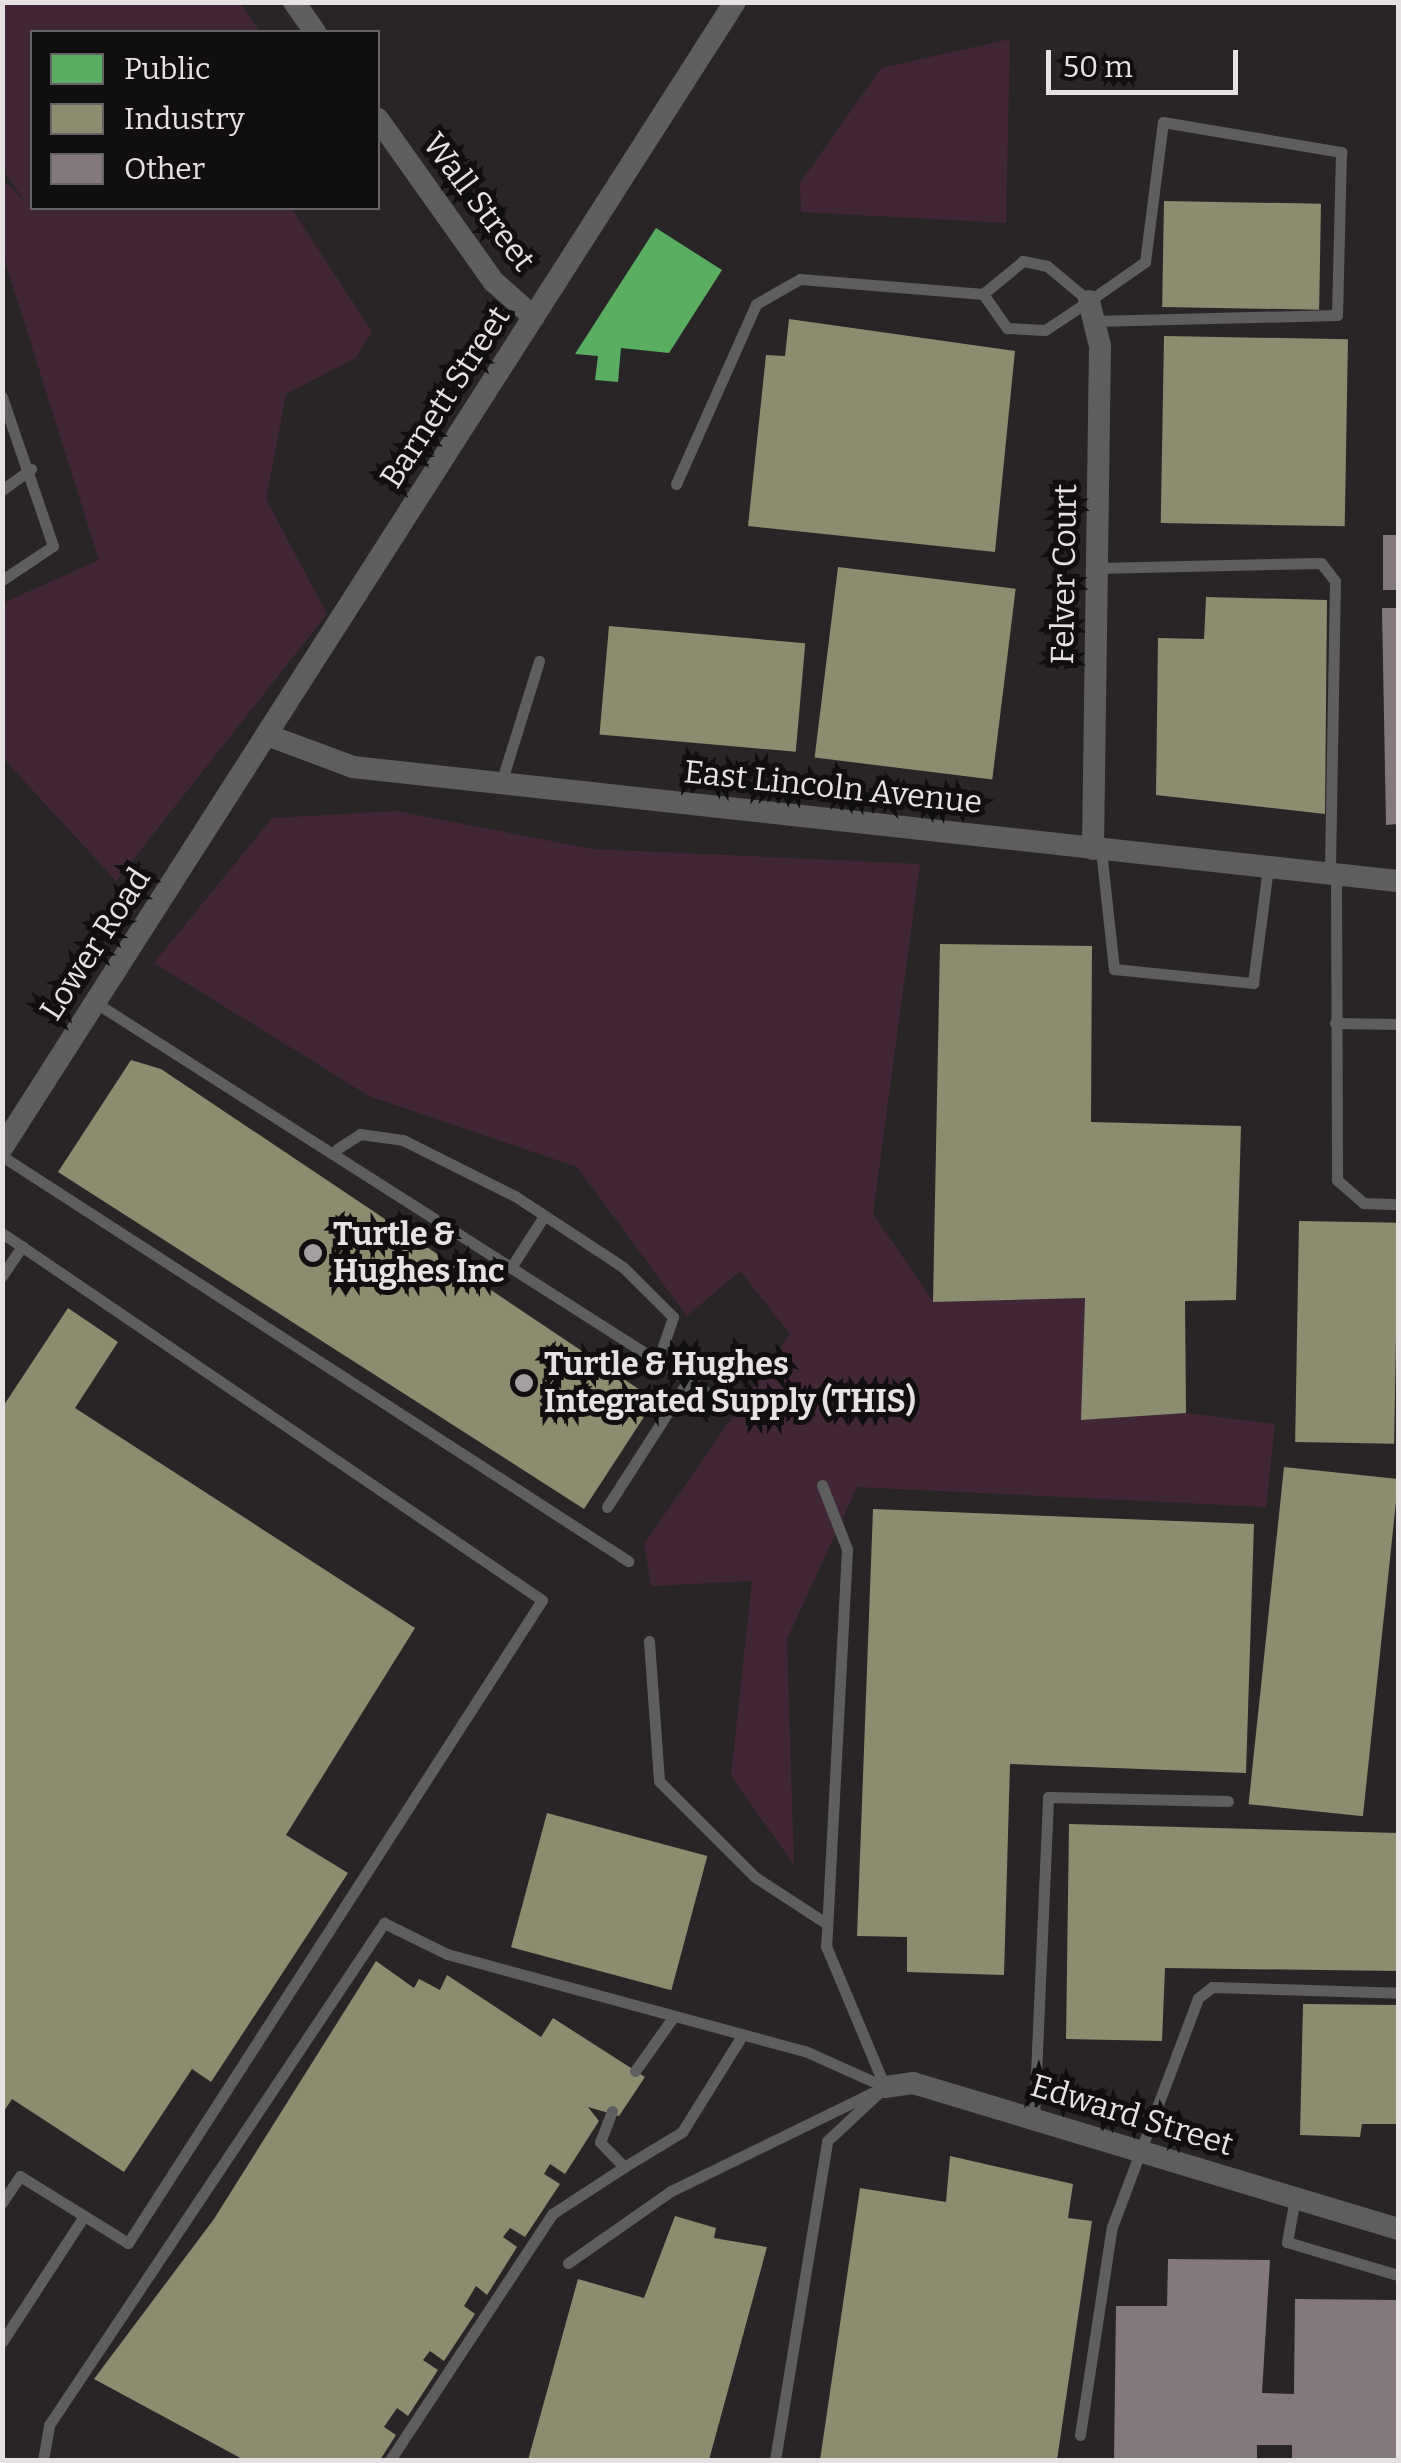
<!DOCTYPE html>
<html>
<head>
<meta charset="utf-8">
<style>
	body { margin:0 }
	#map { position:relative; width:1401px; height:2463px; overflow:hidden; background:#292527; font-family:Bitter,serif }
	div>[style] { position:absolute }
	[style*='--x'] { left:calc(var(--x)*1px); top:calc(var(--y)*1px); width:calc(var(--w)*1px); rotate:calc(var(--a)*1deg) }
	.green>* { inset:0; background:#412736 }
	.public>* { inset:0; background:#5aae61 }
	.industry>* { inset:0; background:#8c8c6e; transform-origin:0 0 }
	.building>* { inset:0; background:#82787d; transform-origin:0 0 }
	.lane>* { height:11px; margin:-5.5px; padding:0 5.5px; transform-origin:5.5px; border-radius:5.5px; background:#5f5e5e }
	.street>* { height:22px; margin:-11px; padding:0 11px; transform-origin:11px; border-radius:11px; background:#5f5e5e }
	.dots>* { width:28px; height:28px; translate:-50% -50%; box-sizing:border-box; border:5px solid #110e10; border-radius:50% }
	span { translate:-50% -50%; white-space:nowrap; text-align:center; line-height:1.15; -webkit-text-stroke:10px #110e10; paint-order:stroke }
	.street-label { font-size:32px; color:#e6e2e4 }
	.poi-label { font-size:32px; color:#e6e2e4; font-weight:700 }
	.left { translate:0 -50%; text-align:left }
	.frame { position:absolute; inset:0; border:5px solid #e6e2e4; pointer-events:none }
	.legend { position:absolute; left:30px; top:30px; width:350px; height:180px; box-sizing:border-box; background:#110e10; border:2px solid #666365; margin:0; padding:12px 18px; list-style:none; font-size:30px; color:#e6e2e4 }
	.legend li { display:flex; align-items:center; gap:20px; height:50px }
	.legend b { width:50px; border:2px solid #666365 }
	.scale { position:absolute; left:1046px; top:50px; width:192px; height:45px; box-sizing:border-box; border:5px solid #e6e2e4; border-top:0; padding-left:12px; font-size:30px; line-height:35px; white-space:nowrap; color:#e6e2e4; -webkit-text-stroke:8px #110e10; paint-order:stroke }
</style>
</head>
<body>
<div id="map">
	<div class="green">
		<i style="clip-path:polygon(3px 2px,240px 3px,260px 32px,32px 32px,32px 208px,291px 208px,372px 331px,356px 358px,286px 394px,266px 499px,327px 614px,116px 881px,3px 758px,3px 603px,99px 560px,3px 255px,3px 179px,25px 202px,3px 170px)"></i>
		<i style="clip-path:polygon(1010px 39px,1006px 223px,801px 212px,800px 183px,881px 68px)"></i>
		<i style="clip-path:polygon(397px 811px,592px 849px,920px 864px,873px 1214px,933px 1301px,1085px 1298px,1082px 1420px,1186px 1413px,1275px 1424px,1266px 1507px,857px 1487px,787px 1639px,794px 1865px,731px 1776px,752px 1581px,651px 1586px,644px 1544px,790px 1334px,740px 1271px,687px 1316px,577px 1167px,369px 1096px,154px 963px,272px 818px)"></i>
	</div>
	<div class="public">
		<i style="clip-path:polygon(656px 228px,722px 270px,669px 353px,621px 348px,618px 382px,595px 380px,598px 356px,575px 354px)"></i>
	</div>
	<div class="industry">
		<i style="left:1164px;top:201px;width:157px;height:106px;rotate:1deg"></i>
		<i style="clip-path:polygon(789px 319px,1015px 351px,995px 552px,748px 526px,766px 355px,785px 356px)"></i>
		<i style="left:1164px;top:336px;width:184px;height:187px;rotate:1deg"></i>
		<i style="left:838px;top:567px;width:179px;height:192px;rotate:7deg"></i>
		<i style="clip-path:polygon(1206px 597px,1327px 600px,1325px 814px,1156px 795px,1158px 638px,1204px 639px)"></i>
		<i style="left:609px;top:626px;width:197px;height:109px;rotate:5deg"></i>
		<i style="clip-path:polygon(940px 944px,1092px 946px,1091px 1122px,1241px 1126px,1236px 1300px,1185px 1301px,1186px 1413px,1081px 1420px,1085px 1298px,933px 1302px)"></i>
		<i style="clip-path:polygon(131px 1060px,161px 1069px,655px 1400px,584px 1509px,58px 1172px)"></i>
		<i style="left:1299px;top:1221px;width:99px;height:221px;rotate:1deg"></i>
		<i style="clip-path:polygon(68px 1308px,118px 1342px,75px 1408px,415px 1628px,286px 1835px,348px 1873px,211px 2082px,192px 2069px,124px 2172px,12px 2099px,2px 2114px,2px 1408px)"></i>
		<i style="left:1284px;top:1467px;width:115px;height:339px;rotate:6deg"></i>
		<i style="clip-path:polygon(873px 1509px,1254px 1524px,1246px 1773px,1010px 1764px,1004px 1975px,907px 1972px,907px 1937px,857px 1936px)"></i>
		<i style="left:547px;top:1813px;width:166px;height:139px;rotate:15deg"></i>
		<i style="clip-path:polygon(1069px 1824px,1398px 1833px,1398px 1971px,1165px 1968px,1162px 2041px,1066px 2039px)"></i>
		<i style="clip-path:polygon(376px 1961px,414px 1988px,419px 1979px,440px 1990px,447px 1975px,541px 2037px,553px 2018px,645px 2077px,619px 2116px,588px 2107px,599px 2121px,565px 2174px,550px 2164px,544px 2174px,560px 2184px,525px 2237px,510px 2228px,503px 2237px,517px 2247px,487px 2295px,476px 2286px,464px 2306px,475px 2314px,444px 2361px,430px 2351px,423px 2360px,438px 2370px,408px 2416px,397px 2408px,384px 2427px,396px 2435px,380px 2460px,244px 2460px,94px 2379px,214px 2219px)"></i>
		<i style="clip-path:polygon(1303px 2004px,1398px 2005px,1398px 2124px,1362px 2124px,1360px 2137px,1300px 2135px)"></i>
		<i style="clip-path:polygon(950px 2156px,1073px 2184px,1068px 2218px,1092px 2221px,1057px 2460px,820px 2460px,860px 2188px,946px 2202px)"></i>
		<i style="clip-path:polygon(675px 2216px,716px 2228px,714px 2238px,767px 2247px,709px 2460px,528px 2460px,578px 2279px,644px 2298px)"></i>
	</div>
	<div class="building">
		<i style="left:1383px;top:535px;width:15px;height:55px"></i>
		<i style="clip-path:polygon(1382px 608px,1398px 608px,1398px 824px,1386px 825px)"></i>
		<i style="clip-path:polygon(1168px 2259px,1270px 2260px,1262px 2393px,1294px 2394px,1295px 2299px,1398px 2300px,1398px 2460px,1292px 2460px,1292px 2445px,1257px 2445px,1257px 2460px,1114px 2460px,1116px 2306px,1167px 2306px)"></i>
	</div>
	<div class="lane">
		<i style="--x:1089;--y:301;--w:55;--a:-140.2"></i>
		<i style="--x:1047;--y:266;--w:25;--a:-168"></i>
		<i style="--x:1023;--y:261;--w:52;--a:140.5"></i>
		<i style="--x:983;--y:294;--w:42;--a:54.8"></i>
		<i style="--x:1007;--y:328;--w:38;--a:3"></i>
		<i style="--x:1045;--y:330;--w:53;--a:-33.4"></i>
		<i style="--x:1089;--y:301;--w:68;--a:-34.9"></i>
		<i style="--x:1145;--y:262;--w:141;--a:-82.7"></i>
		<i style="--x:1163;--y:122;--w:181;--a:9.6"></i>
		<i style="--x:1341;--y:152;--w:163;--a:91.4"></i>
		<i style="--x:1337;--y:315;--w:243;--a:178.6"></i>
		<i style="--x:2;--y:397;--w:157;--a:71.1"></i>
		<i style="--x:53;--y:546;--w:61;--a:146.3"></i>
		<i style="--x:676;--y:484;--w:197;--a:-66"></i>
		<i style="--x:756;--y:304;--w:51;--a:-29.6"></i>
		<i style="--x:800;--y:279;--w:184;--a:4.7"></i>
		<i style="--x:2;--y:490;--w:36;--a:-36"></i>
		<i style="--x:1097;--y:568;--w:224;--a:-1.3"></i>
		<i style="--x:1321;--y:563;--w:23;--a:52"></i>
		<i style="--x:1335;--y:581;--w:293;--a:91"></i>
		<i style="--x:501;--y:783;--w:128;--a:-72.7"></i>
		<i style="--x:1101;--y:850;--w:120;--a:83.8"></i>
		<i style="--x:1114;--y:969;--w:140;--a:5.8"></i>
		<i style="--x:1253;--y:983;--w:117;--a:-82.6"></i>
		<i style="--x:1336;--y:874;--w:306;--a:89.8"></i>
		<i style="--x:1337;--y:1180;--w:35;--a:41"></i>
		<i style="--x:1363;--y:1203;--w:35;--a:2"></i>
		<i style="--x:96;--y:1003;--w:737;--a:32.52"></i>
		<i style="--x:1335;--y:1023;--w:63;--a:0.9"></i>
		<i style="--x:337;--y:1149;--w:27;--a:-33"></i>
		<i style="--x:360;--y:1134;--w:43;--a:7.9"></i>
		<i style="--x:403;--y:1140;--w:125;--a:26.6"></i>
		<i style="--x:515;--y:1196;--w:129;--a:33.3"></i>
		<i style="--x:623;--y:1267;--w:71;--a:45"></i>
		<i style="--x:673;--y:1317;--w:46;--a:108.8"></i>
		<i style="--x:2;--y:1156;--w:746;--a:32.9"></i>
		<i style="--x:2;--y:1233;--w:653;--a:34.2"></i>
		<i style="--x:542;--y:1600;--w:765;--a:122.78"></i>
		<i style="--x:128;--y:2243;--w:127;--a:-148.2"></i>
		<i style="--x:20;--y:2176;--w:32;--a:124"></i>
		<i style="--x:512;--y:1266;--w:59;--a:-57.4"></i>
		<i style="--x:2;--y:1276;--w:36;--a:-56"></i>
		<i style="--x:822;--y:1485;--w:69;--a:68.7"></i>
		<i style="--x:847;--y:1549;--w:398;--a:93"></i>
		<i style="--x:826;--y:1946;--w:153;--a:67.3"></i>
		<i style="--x:607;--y:1507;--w:150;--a:-57.3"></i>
		<i style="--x:649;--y:1641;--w:140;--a:85.9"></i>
		<i style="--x:659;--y:1781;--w:136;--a:45"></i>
		<i style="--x:755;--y:1877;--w:86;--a:33.1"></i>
		<i style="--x:635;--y:2071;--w:67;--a:-54.7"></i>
		<i style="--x:612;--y:2111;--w:33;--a:111"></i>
		<i style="--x:600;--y:2142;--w:35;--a:46"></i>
		<i style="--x:624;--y:2167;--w:68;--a:-31.1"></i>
		<i style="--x:682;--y:2132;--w:115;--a:-58.1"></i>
		<i style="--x:1034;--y:2120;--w:323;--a:-87.5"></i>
		<i style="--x:1048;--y:1797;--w:180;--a:1.3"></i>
		<i style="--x:1295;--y:2198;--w:45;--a:100.3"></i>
		<i style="--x:1287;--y:2242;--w:116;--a:16.6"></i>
		<i style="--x:568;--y:2263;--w:126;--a:-35"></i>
		<i style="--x:671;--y:2191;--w:224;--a:-26"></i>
		<i style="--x:2;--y:2342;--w:150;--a:-56.9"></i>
		<i style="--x:1080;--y:2435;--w:210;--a:-81.3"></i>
		<i style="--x:1112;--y:2227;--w:245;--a:-69.4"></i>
		<i style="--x:1198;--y:1998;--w:18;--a:-38"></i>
		<i style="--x:1212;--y:1987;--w:186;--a:1.8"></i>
		<i style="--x:43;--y:2460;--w:36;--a:-80"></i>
		<i style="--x:49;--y:2425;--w:604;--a:-56.28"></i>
		<i style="--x:384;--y:1923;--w:70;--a:26.2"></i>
		<i style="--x:447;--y:1954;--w:371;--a:15.2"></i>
		<i style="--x:805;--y:2051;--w:88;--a:24.2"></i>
		<i style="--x:390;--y:2460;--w:295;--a:-56.6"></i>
		<i style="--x:552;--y:2214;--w:86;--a:-33.1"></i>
		<i style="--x:775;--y:2460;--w:323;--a:-80.7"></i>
		<i style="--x:827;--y:2141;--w:79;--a:-43"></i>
	</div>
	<div class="street">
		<i style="--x:294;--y:2;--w:37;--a:55"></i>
		<i style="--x:378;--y:119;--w:200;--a:54.6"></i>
		<i style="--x:494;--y:282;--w:53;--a:41.2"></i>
		<i style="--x:1089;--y:301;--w:46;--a:76.3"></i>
		<i style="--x:1100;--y:346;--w:503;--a:90.8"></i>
		<i style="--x:267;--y:735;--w:92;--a:20.4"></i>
		<i style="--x:353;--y:767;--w:1051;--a:6.23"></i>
		<i style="--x:2;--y:1148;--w:1360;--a:-57.4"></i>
		<i style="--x:885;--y:2087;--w:28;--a:-8"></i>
		<i style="--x:913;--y:2083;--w:506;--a:16.75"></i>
	</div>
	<div class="dots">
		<i style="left:313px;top:1253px;background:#a4a0a2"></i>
		<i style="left:524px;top:1383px;background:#a4a0a2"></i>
	</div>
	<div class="street-label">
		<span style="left:479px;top:202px;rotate:53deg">Wall Street</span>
		<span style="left:445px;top:397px;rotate:-57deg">Barnett Street</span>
		<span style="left:1064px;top:574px;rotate:-89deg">Felver Court</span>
		<span style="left:833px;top:787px;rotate:6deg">East Lincoln Avenue</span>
		<span style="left:95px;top:944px;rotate:-57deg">Lower Road</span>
		<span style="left:1132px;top:2115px;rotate:17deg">Edward Street</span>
	</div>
	<div class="poi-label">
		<span class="left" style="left:333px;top:1253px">Turtle &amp;<br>Hughes Inc</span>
		<span class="left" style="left:544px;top:1383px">Turtle &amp; Hughes<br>Integrated Supply (THIS)</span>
	</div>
	<div class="frame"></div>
	<ul class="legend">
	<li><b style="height:28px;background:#5aae61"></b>Public</li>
	<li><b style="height:28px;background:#8c8c6e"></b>Industry</li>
	<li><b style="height:28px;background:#82787d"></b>Other</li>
	</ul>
	<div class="scale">50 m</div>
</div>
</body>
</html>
